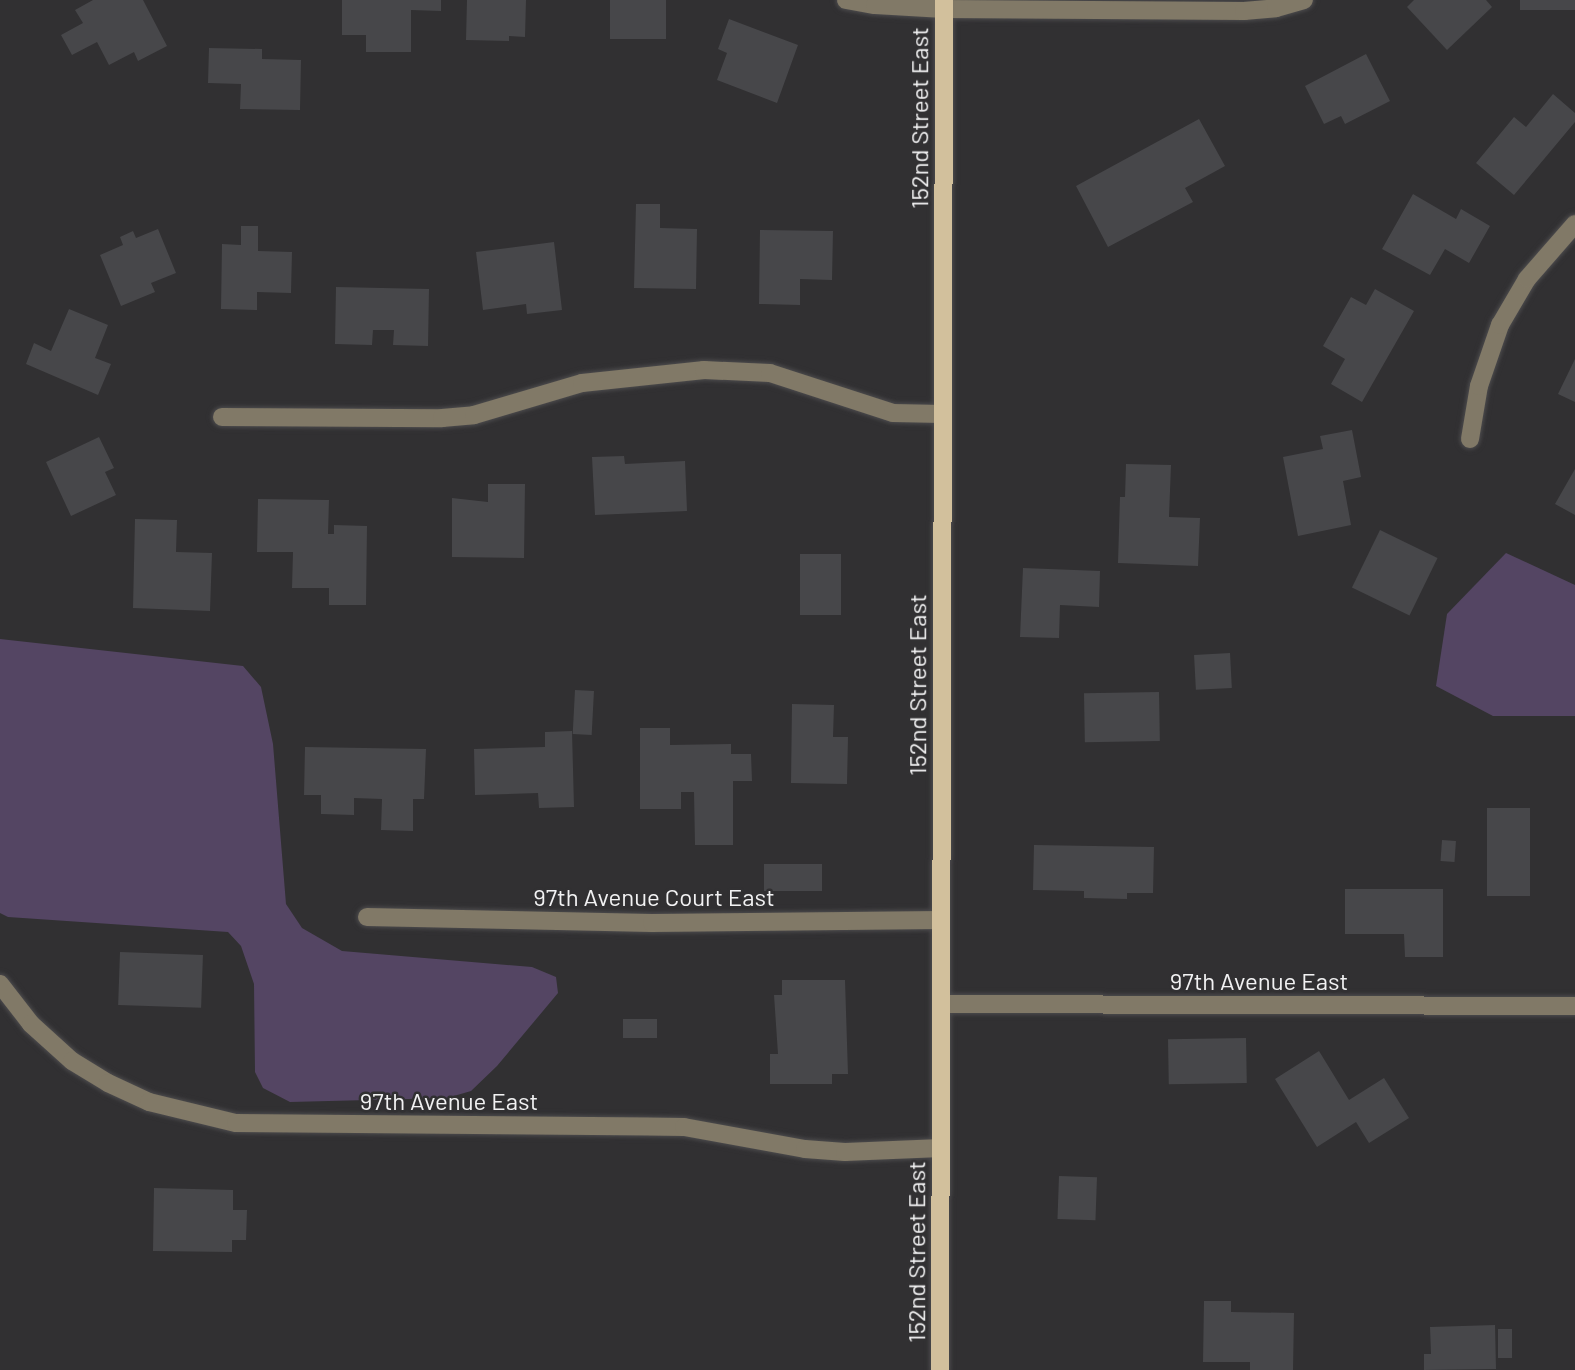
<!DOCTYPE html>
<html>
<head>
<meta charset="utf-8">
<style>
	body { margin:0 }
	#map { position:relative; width:1575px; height:1370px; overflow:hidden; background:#313032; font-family:Barlow,sans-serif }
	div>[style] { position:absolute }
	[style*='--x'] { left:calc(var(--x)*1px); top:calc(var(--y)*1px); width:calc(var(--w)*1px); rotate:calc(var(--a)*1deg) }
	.green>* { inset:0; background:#544563 }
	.building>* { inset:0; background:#47474a; transform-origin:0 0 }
	.roads { filter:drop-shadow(0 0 2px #4c4b4d) drop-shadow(0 0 2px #4c4b4d) }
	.minor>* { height:18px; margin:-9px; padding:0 9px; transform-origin:9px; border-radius:9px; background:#817967 }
	.major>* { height:18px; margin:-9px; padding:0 9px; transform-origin:9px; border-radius:9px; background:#d2c09c }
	span { translate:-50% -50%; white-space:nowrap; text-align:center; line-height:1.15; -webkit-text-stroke:5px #313032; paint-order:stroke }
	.street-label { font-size:24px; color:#f2f2f3 }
</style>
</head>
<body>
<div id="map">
	<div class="green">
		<i style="clip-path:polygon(1506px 553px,1575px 585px,1575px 716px,1493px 716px,1436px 686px,1447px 614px)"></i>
		<i style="clip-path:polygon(0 639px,243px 666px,261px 687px,273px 744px,286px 904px,302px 928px,342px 951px,532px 967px,556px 977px,558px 993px,497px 1066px,471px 1091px,447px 1098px,290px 1102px,263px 1088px,255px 1072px,254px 984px,241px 946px,228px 932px,8px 917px,0 913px)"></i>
	</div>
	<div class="building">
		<i style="clip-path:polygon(93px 0,143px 0,167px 46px,138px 61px,134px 52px,109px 65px,97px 42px,72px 55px,61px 35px,83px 23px,75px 10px)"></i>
		<i style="clip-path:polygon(342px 0,441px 0,441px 11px,411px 10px,411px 52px,366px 52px,366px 35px,342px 35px)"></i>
		<i style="clip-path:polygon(467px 0,526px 0,525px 37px,509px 36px,509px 41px,466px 40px)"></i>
		<i style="left:610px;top:0;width:56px;height:39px"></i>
		<i style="clip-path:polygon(1414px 0,1486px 0,1492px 7px,1447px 50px,1407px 7px)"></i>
		<i style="left:1520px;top:0;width:55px;height:10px"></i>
		<i style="clip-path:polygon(729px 19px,798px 45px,777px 103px,717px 80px,727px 53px,718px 49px)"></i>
		<i style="clip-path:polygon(209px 48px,262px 49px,262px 59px,301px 60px,300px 110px,240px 109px,241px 84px,208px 83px)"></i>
		<i style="clip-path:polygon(1366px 54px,1390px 101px,1345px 124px,1341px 116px,1324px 124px,1305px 86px)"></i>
		<i style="clip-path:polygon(1553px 94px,1575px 113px,1575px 122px,1514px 195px,1476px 163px,1514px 117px,1526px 127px)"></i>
		<i style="clip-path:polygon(1199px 119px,1225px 166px,1185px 188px,1193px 202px,1108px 247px,1076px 186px)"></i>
		<i style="clip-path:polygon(1413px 194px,1456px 219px,1461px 209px,1490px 226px,1469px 263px,1445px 249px,1430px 275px,1382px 249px)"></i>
		<i style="clip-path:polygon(636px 204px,660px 204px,660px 228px,697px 229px,696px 289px,634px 288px)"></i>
		<i style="clip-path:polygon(241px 226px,258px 226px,258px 251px,292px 252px,291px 293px,257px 292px,257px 310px,221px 309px,222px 244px,241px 245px)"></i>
		<i style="clip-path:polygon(158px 229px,176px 273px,151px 283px,155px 292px,121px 306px,100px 255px,123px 245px,120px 237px,133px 231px,136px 238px)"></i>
		<i style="clip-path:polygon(760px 230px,833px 231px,832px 280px,800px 279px,800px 305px,759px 304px)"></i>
		<i style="clip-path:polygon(554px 242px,562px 310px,527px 314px,526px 304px,483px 310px,476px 252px)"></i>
		<i style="clip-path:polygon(336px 287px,429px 289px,428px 346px,393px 345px,394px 330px,373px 330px,372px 345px,335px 344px)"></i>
		<i style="clip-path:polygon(1375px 289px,1414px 311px,1362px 402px,1331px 384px,1345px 359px,1323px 346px,1351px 297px,1366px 305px)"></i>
		<i style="clip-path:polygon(69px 309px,108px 325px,95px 358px,111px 364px,98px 395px,26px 364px,34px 343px,51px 351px)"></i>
		<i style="clip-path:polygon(1575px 359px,1575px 402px,1558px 394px)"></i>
		<i style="clip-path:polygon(1352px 430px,1361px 477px,1343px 481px,1351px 525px,1298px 536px,1283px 457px,1323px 449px,1320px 436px)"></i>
		<i style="clip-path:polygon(99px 437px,114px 468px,105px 472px,116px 495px,71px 516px,46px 462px)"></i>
		<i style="clip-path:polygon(624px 456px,625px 464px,685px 461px,687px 511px,595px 515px,592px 457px)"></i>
		<i style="clip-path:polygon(1126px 464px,1171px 465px,1169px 517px,1200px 518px,1198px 566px,1118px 563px,1120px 497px,1125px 497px)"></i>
		<i style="clip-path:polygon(1575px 469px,1575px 515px,1555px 504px)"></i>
		<i style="clip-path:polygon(488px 484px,525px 484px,524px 558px,452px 557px,452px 498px,488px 502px)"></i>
		<i style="clip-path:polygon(258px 499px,329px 500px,328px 534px,334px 534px,334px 525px,367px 526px,366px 605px,329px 605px,329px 588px,292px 588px,293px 552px,257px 552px)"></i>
		<i style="clip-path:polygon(135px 519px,177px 520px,176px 552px,212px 553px,210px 611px,133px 608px)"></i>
		<i style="left:1380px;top:530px;width:64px;height:64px;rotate:26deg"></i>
		<i style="left:800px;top:554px;width:41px;height:61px"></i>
		<i style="clip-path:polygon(1023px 568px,1100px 571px,1099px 607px,1060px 605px,1059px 638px,1020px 637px)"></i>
		<i style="left:1230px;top:653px;width:35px;height:36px;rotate:87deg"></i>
		<i style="left:575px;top:690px;width:19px;height:44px;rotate:3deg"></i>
		<i style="left:1159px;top:692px;width:49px;height:75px;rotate:89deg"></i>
		<i style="clip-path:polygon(792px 704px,834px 705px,833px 737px,848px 737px,847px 784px,791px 783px)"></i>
		<i style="clip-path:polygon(640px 728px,670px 728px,670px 745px,731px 744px,731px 754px,751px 754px,752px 781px,733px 781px,733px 845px,695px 845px,694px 792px,681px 792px,681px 809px,640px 809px)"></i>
		<i style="clip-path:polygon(572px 731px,574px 807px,539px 808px,538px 793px,475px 795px,474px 749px,545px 747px,545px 732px)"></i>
		<i style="clip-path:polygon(305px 747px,426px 749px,424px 799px,413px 799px,413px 831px,381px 830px,382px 799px,354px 798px,354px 815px,321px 814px,321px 795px,304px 795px)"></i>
		<i style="left:1487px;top:808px;width:43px;height:88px"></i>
		<i style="left:1442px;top:840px;width:14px;height:21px;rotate:4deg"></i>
		<i style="clip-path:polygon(1034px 845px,1154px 847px,1153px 893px,1127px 893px,1127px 899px,1084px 898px,1084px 891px,1033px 890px)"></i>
		<i style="left:764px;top:864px;width:58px;height:27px"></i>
		<i style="clip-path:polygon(1345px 889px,1443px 889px,1443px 957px,1405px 957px,1404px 934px,1345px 934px)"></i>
		<i style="left:120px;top:952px;width:83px;height:53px;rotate:2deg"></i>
		<i style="clip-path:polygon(782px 980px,845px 980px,848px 1074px,832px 1074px,832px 1084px,770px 1084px,770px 1054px,778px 1054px,774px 995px,782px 995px)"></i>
		<i style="left:623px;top:1019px;width:34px;height:19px"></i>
		<i style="left:1246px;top:1038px;width:45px;height:78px;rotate:89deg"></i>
		<i style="clip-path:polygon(1319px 1051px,1349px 1100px,1384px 1078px,1409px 1118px,1369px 1143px,1356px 1122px,1317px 1147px,1275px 1079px)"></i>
		<i style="left:1059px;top:1176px;width:38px;height:43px;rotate:2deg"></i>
		<i style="clip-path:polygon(154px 1188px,233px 1190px,233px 1210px,247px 1210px,246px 1240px,232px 1240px,232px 1252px,153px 1251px)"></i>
		<i style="clip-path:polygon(1204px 1301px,1231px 1301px,1231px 1312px,1294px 1313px,1293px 1370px,1250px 1370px,1250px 1362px,1203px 1362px)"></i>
		<i style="clip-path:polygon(1495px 1325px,1496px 1369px,1424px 1370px,1424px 1354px,1431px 1354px,1430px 1327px)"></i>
		<i style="left:1498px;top:1329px;width:14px;height:29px"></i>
	</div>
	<div class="roads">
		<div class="minor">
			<i style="--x:846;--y:0;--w:29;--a:10"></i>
			<i style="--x:875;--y:5;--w:69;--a:3.3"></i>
			<i style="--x:944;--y:9;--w:300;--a:0.4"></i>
			<i style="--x:1244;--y:11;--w:32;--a:-5"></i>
			<i style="--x:1276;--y:8;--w:29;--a:-16"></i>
			<i style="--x:222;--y:417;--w:220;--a:0.3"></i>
			<i style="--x:442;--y:418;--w:32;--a:-5"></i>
			<i style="--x:474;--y:415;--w:113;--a:-16.5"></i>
			<i style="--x:582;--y:383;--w:123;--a:-6.1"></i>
			<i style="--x:704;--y:370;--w:66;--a:2.6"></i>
			<i style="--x:770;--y:373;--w:129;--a:18"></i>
			<i style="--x:893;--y:413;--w:50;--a:1.1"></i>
			<i style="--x:1470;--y:439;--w:54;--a:-80.4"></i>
			<i style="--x:1479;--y:386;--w:65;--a:-71"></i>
			<i style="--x:1500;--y:325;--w:53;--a:-59.6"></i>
			<i style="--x:1527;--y:279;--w:73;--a:-48.9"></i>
			<i style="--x:367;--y:917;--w:285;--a:1.2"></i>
			<i style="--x:652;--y:923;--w:289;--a:-0.6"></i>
			<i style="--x:0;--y:984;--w:51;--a:52.2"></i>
			<i style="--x:31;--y:1024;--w:55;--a:42.1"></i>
			<i style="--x:72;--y:1061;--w:42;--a:31.4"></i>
			<i style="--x:108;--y:1083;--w:45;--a:24.9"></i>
			<i style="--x:149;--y:1102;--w:89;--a:13.6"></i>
			<i style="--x:236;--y:1123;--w:448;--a:0.5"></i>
			<i style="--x:684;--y:1127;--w:123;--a:10.3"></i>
			<i style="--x:805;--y:1149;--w:40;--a:4.3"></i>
			<i style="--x:845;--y:1152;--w:96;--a:-2.4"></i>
			<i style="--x:942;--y:1004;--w:633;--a:0.18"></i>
		</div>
		<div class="major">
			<i style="--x:940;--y:1370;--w:1370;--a:-89.83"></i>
		</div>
	</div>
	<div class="street-label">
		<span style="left:919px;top:118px;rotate:-90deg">152nd Street East</span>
		<span style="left:917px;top:685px;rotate:-90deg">152nd Street East</span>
		<span style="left:654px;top:897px">97th Avenue Court East</span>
		<span style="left:1259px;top:981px">97th Avenue East</span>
		<span style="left:449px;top:1101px">97th Avenue East</span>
		<span style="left:916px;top:1252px;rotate:-90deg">152nd Street East</span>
	</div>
</div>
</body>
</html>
